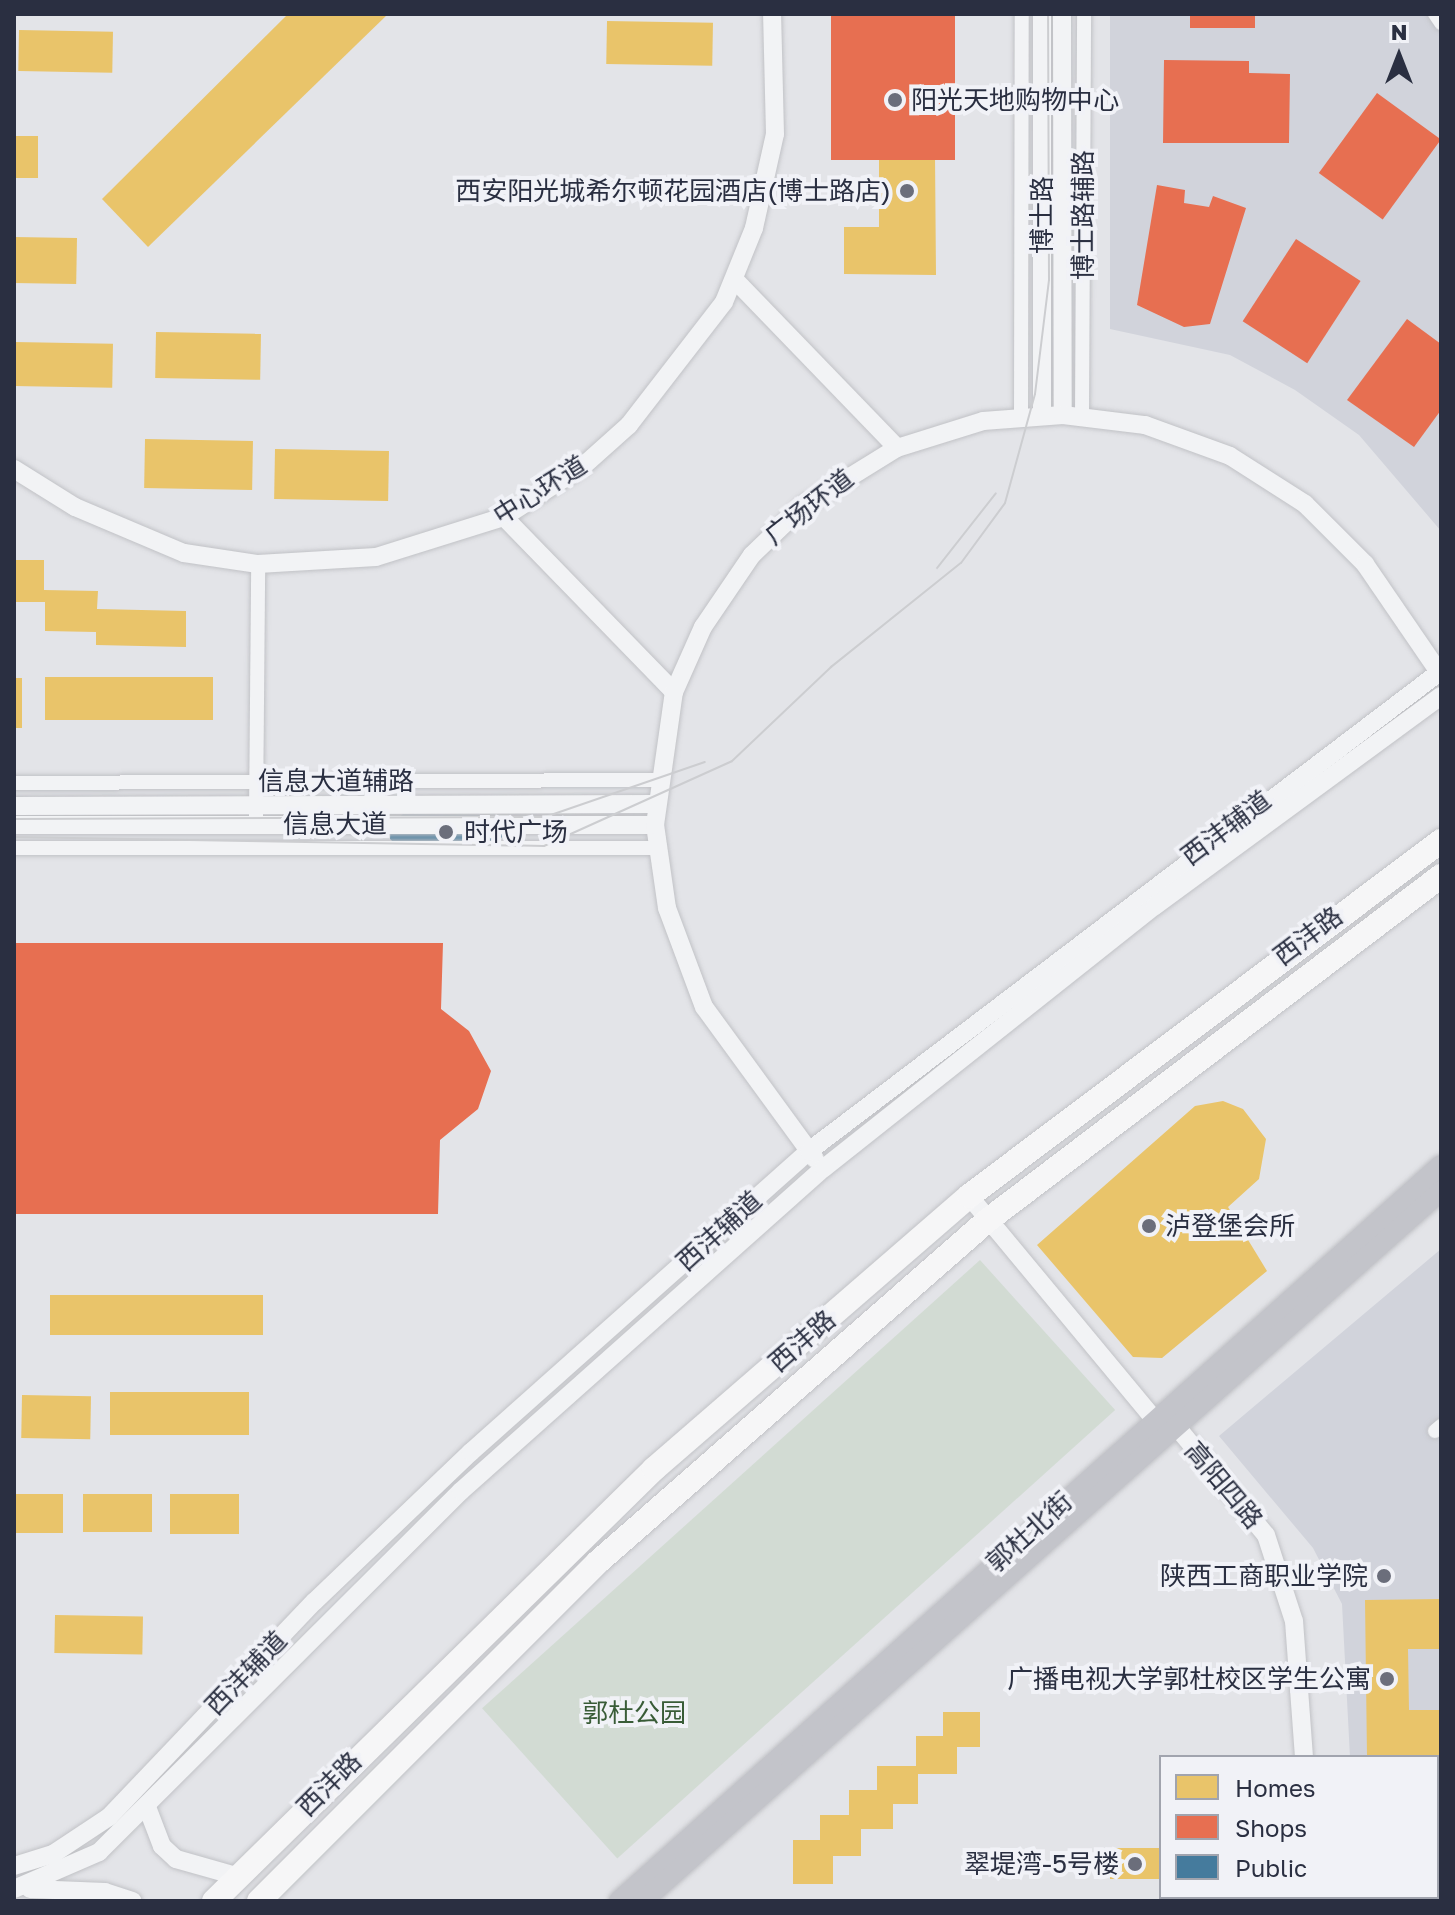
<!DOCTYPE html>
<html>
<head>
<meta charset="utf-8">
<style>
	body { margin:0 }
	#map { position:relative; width:1455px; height:1915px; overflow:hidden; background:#e3e4e8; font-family:"Golos Text","Noto Sans SC",sans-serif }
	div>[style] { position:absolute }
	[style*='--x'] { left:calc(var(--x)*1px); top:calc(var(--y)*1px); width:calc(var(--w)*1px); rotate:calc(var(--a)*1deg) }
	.built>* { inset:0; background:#d1d3db }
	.green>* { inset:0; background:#d2dbd3; transform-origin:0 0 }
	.homes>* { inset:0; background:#e9c46a; transform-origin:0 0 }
	.shops>* { inset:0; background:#e76f51; transform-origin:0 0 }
	.public>* { inset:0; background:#457b9d }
	.roads { filter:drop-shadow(0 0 2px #c1c2c6) drop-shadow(0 0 2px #c1c2c6) }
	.minor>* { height:14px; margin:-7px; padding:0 7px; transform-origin:7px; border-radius:7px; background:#f2f3f5 }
	.tertiary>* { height:18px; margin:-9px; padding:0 9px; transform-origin:9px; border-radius:9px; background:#f2f3f5 }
	.secondary>* { height:20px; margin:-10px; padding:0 10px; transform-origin:10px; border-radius:10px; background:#c3c4ca }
	.trunk>* { height:24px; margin:-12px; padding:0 12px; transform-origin:12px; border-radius:12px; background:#f6f6f7 }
	.tram>* { height:2px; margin:-1px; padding:0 1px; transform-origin:1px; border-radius:1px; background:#cccdd0 }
	.dots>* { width:22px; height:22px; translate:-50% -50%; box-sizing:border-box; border:4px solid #f1f2f7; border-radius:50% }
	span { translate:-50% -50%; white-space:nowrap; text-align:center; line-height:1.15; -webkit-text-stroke:8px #f1f2f7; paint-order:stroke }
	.poi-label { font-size:26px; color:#2a2f41 }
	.left { translate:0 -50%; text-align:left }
	.right { translate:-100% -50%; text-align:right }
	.street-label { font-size:26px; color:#2a2f41 }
	.park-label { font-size:26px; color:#395c37 }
	.frame { position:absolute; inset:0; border:16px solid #2a2f41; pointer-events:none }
	.legend { position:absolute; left:1159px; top:1755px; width:280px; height:144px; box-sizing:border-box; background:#f1f2f7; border:2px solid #a1a4ae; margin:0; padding:10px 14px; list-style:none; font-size:24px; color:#2a2f41 }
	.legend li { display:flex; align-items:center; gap:16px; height:40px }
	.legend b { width:40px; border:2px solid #a1a4ae }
	.north { position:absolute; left:1359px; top:16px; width:80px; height:80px; -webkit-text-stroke:6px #f1f2f7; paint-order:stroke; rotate:0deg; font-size:22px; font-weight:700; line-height:32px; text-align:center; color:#2a2f41 }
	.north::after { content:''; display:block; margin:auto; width:28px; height:36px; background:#2a2f41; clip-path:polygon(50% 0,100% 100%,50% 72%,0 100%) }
</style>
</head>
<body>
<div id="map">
	<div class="built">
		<i style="clip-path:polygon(1110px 14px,1441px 14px,1441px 531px,1359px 435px,1295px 390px,1230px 355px,1110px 329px)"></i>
		<i style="clip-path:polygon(1441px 1249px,1441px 1901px,1358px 1901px,1437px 1897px,1437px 1757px,1350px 1757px,1342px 1604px,1313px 1548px,1219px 1436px)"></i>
	</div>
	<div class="green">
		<i style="left:980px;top:1260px;width:202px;height:670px;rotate:48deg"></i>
	</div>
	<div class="homes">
		<i style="clip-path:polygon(288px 14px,388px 14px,148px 247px,102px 199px)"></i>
		<i style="left:607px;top:21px;width:106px;height:43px;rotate:1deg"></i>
		<i style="left:19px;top:30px;width:94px;height:41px;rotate:1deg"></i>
		<i style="left:14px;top:136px;width:24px;height:42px"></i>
		<i style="clip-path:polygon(879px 155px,935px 155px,936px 275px,844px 274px,844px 227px,879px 227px)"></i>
		<i style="left:14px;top:237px;width:63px;height:46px;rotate:1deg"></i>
		<i style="left:156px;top:332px;width:105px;height:46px;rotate:1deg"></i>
		<i style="left:14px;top:342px;width:99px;height:44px;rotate:1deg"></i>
		<i style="left:145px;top:439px;width:108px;height:49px;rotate:1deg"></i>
		<i style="left:275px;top:449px;width:114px;height:50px;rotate:1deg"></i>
		<i style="clip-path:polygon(14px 560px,44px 560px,44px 590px,98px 591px,97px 609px,186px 611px,186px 647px,96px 645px,96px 632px,45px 631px,45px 602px,14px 602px)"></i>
		<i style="left:45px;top:677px;width:168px;height:43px"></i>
		<i style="left:14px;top:678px;width:8px;height:50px"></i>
		<i style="clip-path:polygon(1223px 1101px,1243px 1109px,1266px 1139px,1259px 1179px,1228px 1207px,1267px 1271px,1162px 1358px,1133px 1357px,1037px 1245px,1195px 1106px)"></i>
		<i style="left:50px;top:1295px;width:213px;height:40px"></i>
		<i style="left:110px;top:1392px;width:139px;height:43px"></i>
		<i style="left:22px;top:1395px;width:69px;height:43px;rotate:1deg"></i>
		<i style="left:14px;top:1494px;width:49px;height:39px"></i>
		<i style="left:83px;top:1494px;width:69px;height:38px"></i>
		<i style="left:170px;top:1494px;width:69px;height:40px"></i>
		<i style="clip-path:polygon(1441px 1599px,1441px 1649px,1408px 1649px,1409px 1710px,1441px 1710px,1441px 1763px,1437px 1757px,1367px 1757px,1365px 1600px)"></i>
		<i style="left:55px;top:1615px;width:88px;height:38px;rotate:1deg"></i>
		<i style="clip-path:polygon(943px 1712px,980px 1712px,980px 1747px,957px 1747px,957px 1774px,918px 1774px,918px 1804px,893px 1804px,893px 1829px,861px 1829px,861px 1856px,833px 1856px,833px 1884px,793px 1884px,793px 1840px,820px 1840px,820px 1815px,849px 1815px,849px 1790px,877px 1790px,877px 1766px,916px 1766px,916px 1736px,943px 1736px)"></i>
		<i style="left:1437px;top:1822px;width:4px;height:54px"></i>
		<i style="left:1110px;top:1848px;width:51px;height:31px"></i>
		<i style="left:1388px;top:1897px;width:50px;height:4px"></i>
	</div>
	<div class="shops">
		<i style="left:831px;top:14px;width:124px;height:146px"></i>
		<i style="left:1190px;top:14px;width:65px;height:14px"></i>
		<i style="clip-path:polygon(1164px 60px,1249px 61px,1249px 73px,1290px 74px,1289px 143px,1163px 143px)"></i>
		<i style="left:1377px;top:93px;width:79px;height:99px;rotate:36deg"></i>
		<i style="clip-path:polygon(1157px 185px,1185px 190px,1184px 203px,1209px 207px,1213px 196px,1246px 208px,1210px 324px,1184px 327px,1137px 305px)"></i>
		<i style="left:1296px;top:239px;width:77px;height:98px;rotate:33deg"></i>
		<i style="clip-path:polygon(1407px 319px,1441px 344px,1441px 410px,1414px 447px,1347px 400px)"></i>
		<i style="clip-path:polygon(14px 943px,443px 943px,441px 1009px,469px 1031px,491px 1071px,478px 1109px,440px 1140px,438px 1214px,14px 1214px)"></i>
	</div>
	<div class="public">
		<i style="clip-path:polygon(403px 814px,488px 815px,502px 824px,502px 837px,490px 852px,403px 851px,390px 839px,391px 824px)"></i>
	</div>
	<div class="roads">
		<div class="minor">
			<i style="--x:1435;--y:14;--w:11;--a:56"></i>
			<i style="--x:1021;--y:416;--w:402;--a:-89.9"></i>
			<i style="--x:1082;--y:416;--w:402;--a:-89.7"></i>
			<i style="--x:14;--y:783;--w:644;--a:-0.27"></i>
			<i style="--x:256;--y:816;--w:252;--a:-89.5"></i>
			<i style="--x:14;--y:848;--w:643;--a:0"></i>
			<i style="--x:1435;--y:1431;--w:8;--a:-40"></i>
		</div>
		<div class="tertiary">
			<i style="--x:1042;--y:14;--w:401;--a:90"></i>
			<i style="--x:1062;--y:14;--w:401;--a:89.9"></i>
			<i style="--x:735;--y:280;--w:233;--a:46"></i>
			<i style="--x:14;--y:469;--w:72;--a:31.9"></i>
			<i style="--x:75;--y:507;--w:118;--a:22.9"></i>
			<i style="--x:184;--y:553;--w:75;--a:8.5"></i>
			<i style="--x:258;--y:564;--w:118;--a:-3.4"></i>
			<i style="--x:376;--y:557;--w:134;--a:-17.4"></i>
			<i style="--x:504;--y:517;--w:93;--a:-32.7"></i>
			<i style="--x:582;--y:467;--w:63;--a:-41.8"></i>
			<i style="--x:629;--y:425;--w:155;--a:-52.3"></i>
			<i style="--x:724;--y:302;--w:80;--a:-67.9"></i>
			<i style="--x:754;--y:228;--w:96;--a:-77.4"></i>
			<i style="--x:775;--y:134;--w:120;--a:-91.4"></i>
			<i style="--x:504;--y:517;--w:244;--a:45.8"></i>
			<i style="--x:14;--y:806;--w:641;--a:-0.18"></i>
			<i style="--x:14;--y:825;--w:641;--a:0"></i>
			<i style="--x:815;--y:1159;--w:188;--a:-126.1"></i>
			<i style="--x:704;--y:1007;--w:106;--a:-110.5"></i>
			<i style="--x:667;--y:908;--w:84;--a:-98.2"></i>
			<i style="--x:655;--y:825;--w:134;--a:-81.9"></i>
			<i style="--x:674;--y:692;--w:71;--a:-66"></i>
			<i style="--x:703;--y:627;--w:87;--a:-55.8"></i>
			<i style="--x:752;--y:555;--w:71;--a:-43.9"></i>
			<i style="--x:803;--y:506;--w:110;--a:-31.7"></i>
			<i style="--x:897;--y:448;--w:90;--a:-17.4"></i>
			<i style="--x:983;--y:421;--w:80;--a:-4.3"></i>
			<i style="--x:1063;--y:415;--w:83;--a:7"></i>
			<i style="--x:1145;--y:425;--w:90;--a:20"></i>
			<i style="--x:1230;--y:456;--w:89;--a:32.6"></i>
			<i style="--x:1305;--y:504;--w:85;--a:45"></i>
			<i style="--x:1365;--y:564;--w:135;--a:55.6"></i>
			<i style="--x:969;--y:1196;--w:291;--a:50.3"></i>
			<i style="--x:1155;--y:1420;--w:22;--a:16"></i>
			<i style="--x:1176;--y:1426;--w:141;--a:50.5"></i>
			<i style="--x:1266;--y:1535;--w:90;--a:72"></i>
			<i style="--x:1294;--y:1621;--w:136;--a:85.8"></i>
			<i style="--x:147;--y:1807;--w:42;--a:69"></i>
			<i style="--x:162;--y:1846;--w:19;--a:43"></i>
			<i style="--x:176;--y:1859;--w:62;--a:15.8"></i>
			<i style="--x:14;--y:1866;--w:41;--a:-17.1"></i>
			<i style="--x:53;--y:1854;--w:67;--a:-33.5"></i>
			<i style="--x:109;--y:1817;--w:297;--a:-46.4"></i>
			<i style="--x:314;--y:1602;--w:217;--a:-43.7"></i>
			<i style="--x:471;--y:1452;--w:453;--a:-41.7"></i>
			<i style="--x:809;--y:1151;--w:794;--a:-37.22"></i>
			<i style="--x:14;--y:1889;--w:93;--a:-23.5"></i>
			<i style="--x:99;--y:1852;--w:511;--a:-44.92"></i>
			<i style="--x:461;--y:1491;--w:486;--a:-41.7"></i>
			<i style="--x:824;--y:1168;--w:422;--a:-38.4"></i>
			<i style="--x:1155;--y:906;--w:355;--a:-36.3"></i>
			<i style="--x:30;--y:1889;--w:75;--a:2.3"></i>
			<i style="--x:105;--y:1892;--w:29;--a:18"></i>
			<i style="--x:1315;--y:1897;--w:4;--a:90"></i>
		</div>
		<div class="secondary">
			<i style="--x:619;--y:1901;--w:1103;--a:-41.84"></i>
			<i style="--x:643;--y:1901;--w:1068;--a:-41.66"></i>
		</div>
		<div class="trunk">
			<i style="--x:214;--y:1901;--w:617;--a:-44.47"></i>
			<i style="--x:654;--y:1469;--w:417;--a:-40.9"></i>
			<i style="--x:969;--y:1196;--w:591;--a:-36.95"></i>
			<i style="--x:259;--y:1901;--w:479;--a:-45"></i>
			<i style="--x:598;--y:1562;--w:519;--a:-41.25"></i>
			<i style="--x:988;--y:1220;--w:569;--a:-37.21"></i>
		</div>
	</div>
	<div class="tram">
		<i style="--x:937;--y:568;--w:95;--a:-51.8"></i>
		<i style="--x:14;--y:819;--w:531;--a:-0.22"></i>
		<i style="--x:545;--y:817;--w:169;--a:-19"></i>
		<i style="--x:14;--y:837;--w:530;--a:0.97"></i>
		<i style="--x:544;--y:846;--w:206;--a:-24.3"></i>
		<i style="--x:732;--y:761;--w:137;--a:-43.5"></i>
		<i style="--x:831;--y:667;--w:166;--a:-38.7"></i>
		<i style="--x:961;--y:563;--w:74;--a:-53.7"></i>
		<i style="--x:1005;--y:503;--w:113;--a:-74.6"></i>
		<i style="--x:1035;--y:394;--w:115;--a:-83"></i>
		<i style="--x:1049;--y:280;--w:266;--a:-90.2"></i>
	</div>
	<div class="dots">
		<i style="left:895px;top:100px;background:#6b6e7b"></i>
		<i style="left:907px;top:191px;background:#6b6e7b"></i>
		<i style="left:446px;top:832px;background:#6b6e7b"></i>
		<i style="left:1149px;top:1226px;background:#6b6e7b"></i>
		<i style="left:1384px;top:1576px;background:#6b6e7b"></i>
		<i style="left:1387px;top:1679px;background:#6b6e7b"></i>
		<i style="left:1135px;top:1864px;background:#6b6e7b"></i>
	</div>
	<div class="poi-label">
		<span class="left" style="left:911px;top:100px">阳光天地购物中心</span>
		<span class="right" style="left:891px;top:191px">西安阳光城希尔顿花园酒店(博士路店)</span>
		<span class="left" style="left:464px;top:832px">时代广场</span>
		<span class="left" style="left:1165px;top:1226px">泸登堡会所</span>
		<span class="right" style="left:1368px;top:1576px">陕西工商职业学院</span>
		<span class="right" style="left:1371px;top:1679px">广播电视大学郭杜校区学生公寓</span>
		<span class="right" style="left:1119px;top:1864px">翠堤湾-5号楼</span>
	</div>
	<div class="street-label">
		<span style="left:1042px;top:215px;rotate:-90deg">博士路</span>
		<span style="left:1083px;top:215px;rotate:-90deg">博士路辅路</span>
		<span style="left:540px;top:490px;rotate:-32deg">中心环道</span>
		<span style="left:809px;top:507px;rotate:-38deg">广场环道</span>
		<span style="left:336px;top:781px">信息大道辅路</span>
		<span style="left:335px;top:824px">信息大道</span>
		<span style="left:1226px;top:828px;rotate:-37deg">西沣辅道</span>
		<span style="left:1308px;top:936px;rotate:-37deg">西沣路</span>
		<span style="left:719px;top:1231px;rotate:-42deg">西沣辅道</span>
		<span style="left:802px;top:1341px;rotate:-41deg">西沣路</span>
		<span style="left:1224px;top:1485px;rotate:50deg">高阳四路</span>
		<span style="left:1029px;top:1532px;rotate:-42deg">郭杜北街</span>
		<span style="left:246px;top:1673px;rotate:-46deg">西沣辅道</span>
		<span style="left:329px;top:1784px;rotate:-45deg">西沣路</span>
	</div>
	<div class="park-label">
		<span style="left:634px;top:1713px">郭杜公园</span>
	</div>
	<div class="frame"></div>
	<ul class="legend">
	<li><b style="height:22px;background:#e9c46a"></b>Homes</li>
	<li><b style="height:22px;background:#e76f51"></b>Shops</li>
	<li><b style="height:22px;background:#457b9d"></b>Public</li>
	</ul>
	<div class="north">N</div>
</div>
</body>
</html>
